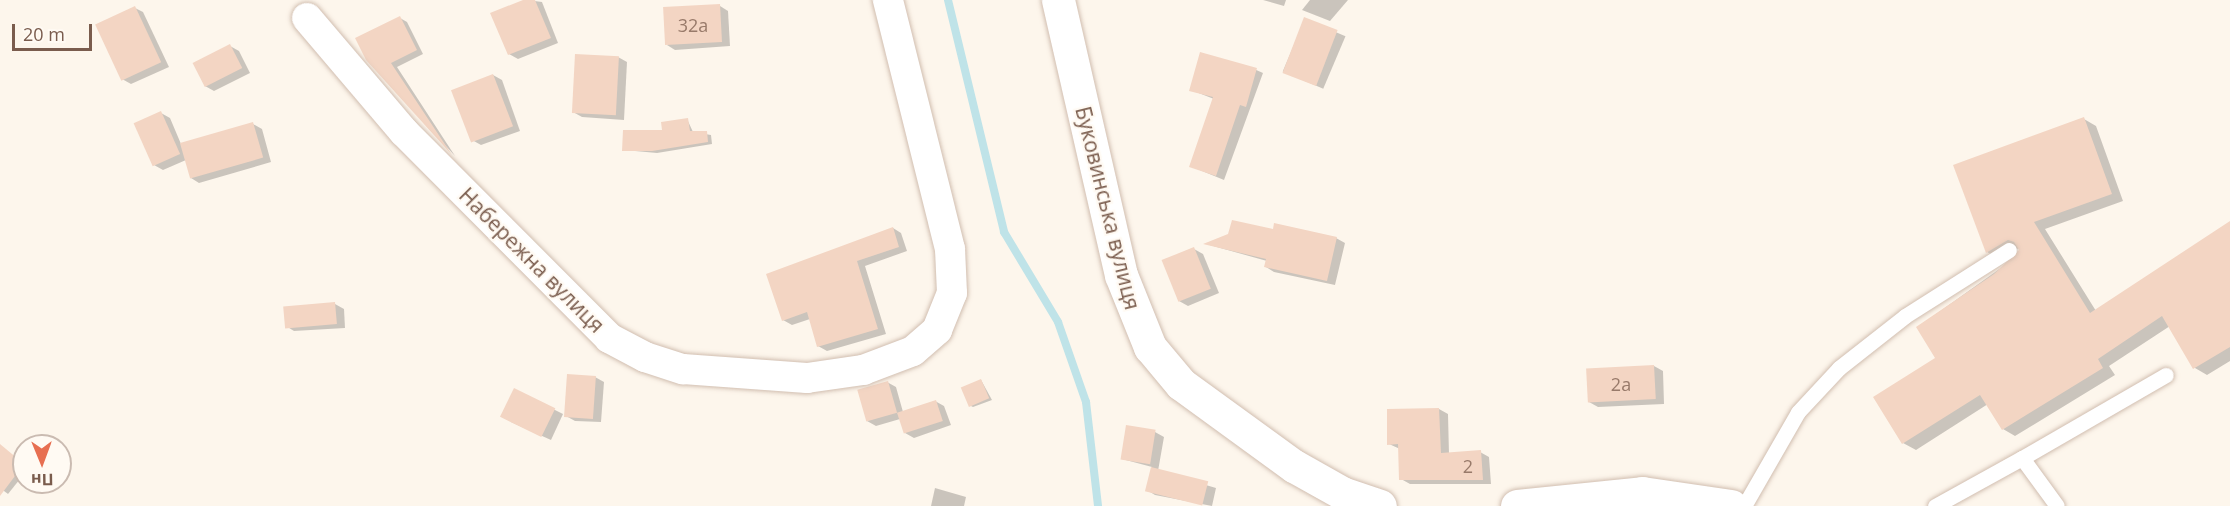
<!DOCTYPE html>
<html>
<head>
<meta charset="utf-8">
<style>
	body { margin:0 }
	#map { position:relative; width:2230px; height:506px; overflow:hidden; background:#fdf6ec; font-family:"Open Sans",sans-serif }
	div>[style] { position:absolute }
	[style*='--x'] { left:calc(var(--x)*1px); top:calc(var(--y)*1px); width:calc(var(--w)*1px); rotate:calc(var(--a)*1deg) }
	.shadow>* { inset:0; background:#0003; transform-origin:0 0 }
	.stream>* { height:8px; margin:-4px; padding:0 4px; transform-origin:4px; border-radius:4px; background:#bfe3e8 }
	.building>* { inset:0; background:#f3d5c3; transform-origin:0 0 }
	.roads { filter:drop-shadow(0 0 2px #d1beb0) drop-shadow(0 0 2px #d1beb0) }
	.lane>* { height:15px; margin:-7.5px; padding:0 7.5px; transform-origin:7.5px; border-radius:7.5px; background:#fff }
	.street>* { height:30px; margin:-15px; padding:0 15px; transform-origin:15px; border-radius:15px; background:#fff }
	.secondary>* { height:33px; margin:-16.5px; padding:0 16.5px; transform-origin:16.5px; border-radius:16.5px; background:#fff }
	span { translate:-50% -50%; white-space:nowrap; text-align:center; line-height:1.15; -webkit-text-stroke:4.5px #fffaf3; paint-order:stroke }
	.number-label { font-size:18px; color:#987a6a }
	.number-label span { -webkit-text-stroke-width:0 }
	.street-label { font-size:21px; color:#7a5c4d }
	.north { position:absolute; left:12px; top:434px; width:60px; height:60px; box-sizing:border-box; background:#fffaf3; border:2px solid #cabbb1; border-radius:50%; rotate:179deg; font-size:16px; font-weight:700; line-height:24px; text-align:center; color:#7a5c4d }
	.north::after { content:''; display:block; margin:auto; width:21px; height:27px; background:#e76f51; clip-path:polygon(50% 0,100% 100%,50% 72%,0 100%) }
	.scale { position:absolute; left:12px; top:24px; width:80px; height:27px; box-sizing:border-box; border:3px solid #7a5c4d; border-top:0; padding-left:8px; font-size:18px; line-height:21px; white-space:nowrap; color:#7a5c4d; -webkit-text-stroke:4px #fffaf3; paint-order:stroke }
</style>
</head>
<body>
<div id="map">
	<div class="shadow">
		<i style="clip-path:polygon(527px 0,542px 2px,558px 43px,518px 59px,509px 54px)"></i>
		<i style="clip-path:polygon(1263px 0,1286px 0,1284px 6px)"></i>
		<i style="clip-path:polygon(1310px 0,1348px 0,1330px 21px,1302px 10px)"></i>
		<i style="clip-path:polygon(720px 6px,728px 11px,730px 46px,675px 50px,667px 45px)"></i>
		<i style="clip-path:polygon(135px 8px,143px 12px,169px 67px,131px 84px,122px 79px)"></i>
		<i style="clip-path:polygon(400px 18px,407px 22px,423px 54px,397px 67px,455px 156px,367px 60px)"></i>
		<i style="left:1305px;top:19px;width:44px;height:57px;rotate:23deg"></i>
		<i style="clip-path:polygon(230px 46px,239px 51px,250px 73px,214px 91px,205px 86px)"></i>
		<i style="clip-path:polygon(618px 57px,627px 62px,624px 120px,582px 117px,573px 112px)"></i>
		<i style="clip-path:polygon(1254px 69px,1263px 73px,1224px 180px,1190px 166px,1214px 99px,1191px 90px)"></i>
		<i style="clip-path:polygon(493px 75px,502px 80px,520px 131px,481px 145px,472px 140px)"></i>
		<i style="clip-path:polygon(161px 113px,170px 118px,181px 144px,253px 124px,262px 129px,271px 162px,199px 183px,191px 178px,186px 160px,163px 170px,154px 165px)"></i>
		<i style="clip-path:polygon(687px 119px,693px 132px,711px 135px,712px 144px,657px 153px,624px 150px)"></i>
		<i style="clip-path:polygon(2084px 119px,2096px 126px,2123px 201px,2045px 229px,2096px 311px,2230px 231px,2230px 361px,2207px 375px,2195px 368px,2170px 326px,2109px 366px,2115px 375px,2015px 436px,2003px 429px,1988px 404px,1916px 450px,1903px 443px,1938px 358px,1918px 327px,2019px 255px,2019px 248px,1999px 259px,1987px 252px)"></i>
		<i style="clip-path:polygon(893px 228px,901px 233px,907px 251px,865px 266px,886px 334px,827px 351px,818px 346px,810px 319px,792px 325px,783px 320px)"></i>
		<i style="clip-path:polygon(1274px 231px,1336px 238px,1345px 243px,1335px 285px,1274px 272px,1266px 267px,1267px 261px,1206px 244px)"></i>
		<i style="clip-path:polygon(1194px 249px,1203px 254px,1219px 293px,1188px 306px,1179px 301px)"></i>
		<i style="clip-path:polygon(335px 304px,344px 309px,345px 328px,294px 331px,286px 326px)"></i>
		<i style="clip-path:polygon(1654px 366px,1663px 371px,1664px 404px,1598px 407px,1589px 402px,1588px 370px)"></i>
		<i style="clip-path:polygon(595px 377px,604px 382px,601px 422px,575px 421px,566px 416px)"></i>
		<i style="clip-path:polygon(981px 380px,992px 400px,973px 407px,969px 405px)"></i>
		<i style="clip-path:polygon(887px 382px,896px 387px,903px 412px,935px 401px,944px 406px,951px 425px,914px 438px,905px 433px,900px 419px,876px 426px,867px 421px)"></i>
		<i style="clip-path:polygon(515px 390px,563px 414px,551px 440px,511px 422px)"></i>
		<i style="clip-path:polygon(1439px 409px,1448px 414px,1449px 454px,1480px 452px,1489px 457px,1491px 484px,1410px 484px,1401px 479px,1400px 449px,1389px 444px)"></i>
		<i style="clip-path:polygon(1155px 432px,1164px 437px,1158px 471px,1216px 488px,1212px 506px,1155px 495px,1147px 490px,1152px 467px,1122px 459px)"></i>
		<i style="clip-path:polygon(14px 456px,24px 464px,24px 474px,8px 494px,0 488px,0 465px)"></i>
		<i style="clip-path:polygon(935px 488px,966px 497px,964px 506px,931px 506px)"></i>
	</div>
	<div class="stream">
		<i style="--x:948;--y:0;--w:239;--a:76.4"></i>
		<i style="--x:1004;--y:232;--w:105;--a:59"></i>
		<i style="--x:1058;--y:322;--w:85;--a:70.7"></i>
		<i style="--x:1086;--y:402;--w:105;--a:83.4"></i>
	</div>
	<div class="building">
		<i style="clip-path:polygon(523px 0,535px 0,551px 38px,508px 55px,490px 13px)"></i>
		<i style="left:720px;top:4px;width:38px;height:57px;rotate:87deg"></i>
		<i style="left:135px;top:6px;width:62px;height:44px;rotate:65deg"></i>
		<i style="clip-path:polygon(400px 16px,417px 50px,391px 63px,452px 155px,366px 60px,355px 38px)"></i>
		<i style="left:1304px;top:17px;width:36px;height:60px;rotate:21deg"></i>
		<i style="left:230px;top:44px;width:27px;height:42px;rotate:63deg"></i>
		<i style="clip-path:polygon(1200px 52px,1257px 68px,1246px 107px,1240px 105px,1216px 176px,1189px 167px,1213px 97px,1189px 91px)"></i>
		<i style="left:575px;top:54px;width:44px;height:59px;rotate:3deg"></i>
		<i style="left:493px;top:74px;width:56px;height:45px;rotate:69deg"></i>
		<i style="left:161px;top:111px;width:47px;height:30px;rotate:66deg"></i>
		<i style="clip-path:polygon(2084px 117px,2112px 194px,2034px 222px,2090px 313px,2230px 221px,2230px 347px,2193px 369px,2162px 316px,2098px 359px,2103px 368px,2002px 430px,1980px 395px,1902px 444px,1873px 397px,1935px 358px,1916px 327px,1994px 274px,2019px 250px,2014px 242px,2008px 240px,1986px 253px,1953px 165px)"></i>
		<i style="clip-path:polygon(688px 118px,690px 131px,707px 131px,708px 142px,652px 151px,622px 151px,623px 130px,662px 130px,661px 122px)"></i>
		<i style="left:253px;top:122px;width:37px;height:76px;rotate:74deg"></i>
		<i style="clip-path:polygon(1232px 220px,1273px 229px,1274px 223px,1337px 237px,1327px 281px,1264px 267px,1266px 259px,1203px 244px,1228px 234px)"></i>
		<i style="clip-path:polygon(893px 227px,899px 247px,857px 261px,878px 329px,817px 347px,807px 312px,782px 321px,766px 274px)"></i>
		<i style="left:1194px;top:247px;width:45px;height:35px;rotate:68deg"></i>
		<i style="left:335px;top:302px;width:22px;height:52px;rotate:85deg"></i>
		<i style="left:1654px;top:365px;width:34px;height:68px;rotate:87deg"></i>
		<i style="left:567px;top:374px;width:29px;height:43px;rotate:4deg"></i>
		<i style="left:981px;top:379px;width:21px;height:22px;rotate:67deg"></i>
		<i style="left:888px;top:381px;width:33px;height:32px;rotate:74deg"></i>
		<i style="left:514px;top:388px;width:46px;height:32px;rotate:26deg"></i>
		<i style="left:936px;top:400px;width:22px;height:41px;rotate:72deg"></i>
		<i style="clip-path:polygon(1439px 408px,1441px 453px,1481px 450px,1483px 480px,1399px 480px,1398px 444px,1387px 445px,1387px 409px)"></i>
		<i style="left:1126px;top:425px;width:30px;height:35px;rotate:9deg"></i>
		<i style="clip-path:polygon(0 444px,24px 464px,0 496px)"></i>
		<i style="left:1151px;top:467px;width:59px;height:25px;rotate:14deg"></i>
	</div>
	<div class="roads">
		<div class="lane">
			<i style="--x:2022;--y:458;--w:166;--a:-30"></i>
			<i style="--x:1744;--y:506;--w:108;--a:-60.1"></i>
			<i style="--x:1798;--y:412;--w:60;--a:-47"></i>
			<i style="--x:1839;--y:368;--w:84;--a:-38.2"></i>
			<i style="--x:1905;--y:316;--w:123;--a:-32.4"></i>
			<i style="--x:1935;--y:506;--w:99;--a:-28.9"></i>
			<i style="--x:2022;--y:458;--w:59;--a:53.9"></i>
		</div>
		<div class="street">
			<i style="--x:307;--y:18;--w:150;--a:49.6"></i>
			<i style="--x:404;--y:132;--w:291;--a:45.1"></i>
			<i style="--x:609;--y:338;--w:41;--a:27.8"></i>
			<i style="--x:645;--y:357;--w:40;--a:18"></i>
			<i style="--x:683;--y:369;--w:124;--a:4.2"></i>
			<i style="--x:807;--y:378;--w:57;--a:-8.1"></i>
			<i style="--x:863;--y:370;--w:53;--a:-20.8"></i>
			<i style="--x:913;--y:351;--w:32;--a:-41"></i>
			<i style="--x:937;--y:330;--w:40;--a:-68"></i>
			<i style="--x:952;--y:293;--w:44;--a:-92.6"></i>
			<i style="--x:950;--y:249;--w:257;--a:-104"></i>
		</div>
		<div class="secondary">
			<i style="--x:1058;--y:0;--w:282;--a:77.1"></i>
			<i style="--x:1121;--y:275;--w:78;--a:68.1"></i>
			<i style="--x:1150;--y:347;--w:48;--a:50"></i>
			<i style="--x:1181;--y:384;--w:140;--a:36"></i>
			<i style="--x:1294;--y:466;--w:55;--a:29.4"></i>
			<i style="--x:1342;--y:493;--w:40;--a:18.9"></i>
			<i style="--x:1517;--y:506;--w:126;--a:-5.9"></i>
			<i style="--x:1642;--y:493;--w:90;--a:8.3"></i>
		</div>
	</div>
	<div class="number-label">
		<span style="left:693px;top:25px">32а</span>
		<span style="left:1621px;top:384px">2а</span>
		<span style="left:1468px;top:466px">2</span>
	</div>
	<div class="street-label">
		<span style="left:1108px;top:208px;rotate:76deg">Буковинська вулиця</span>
		<span style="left:532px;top:260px;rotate:45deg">Набережна вулиця</span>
	</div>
	<div class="north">Пн</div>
	<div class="scale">20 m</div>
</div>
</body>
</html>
